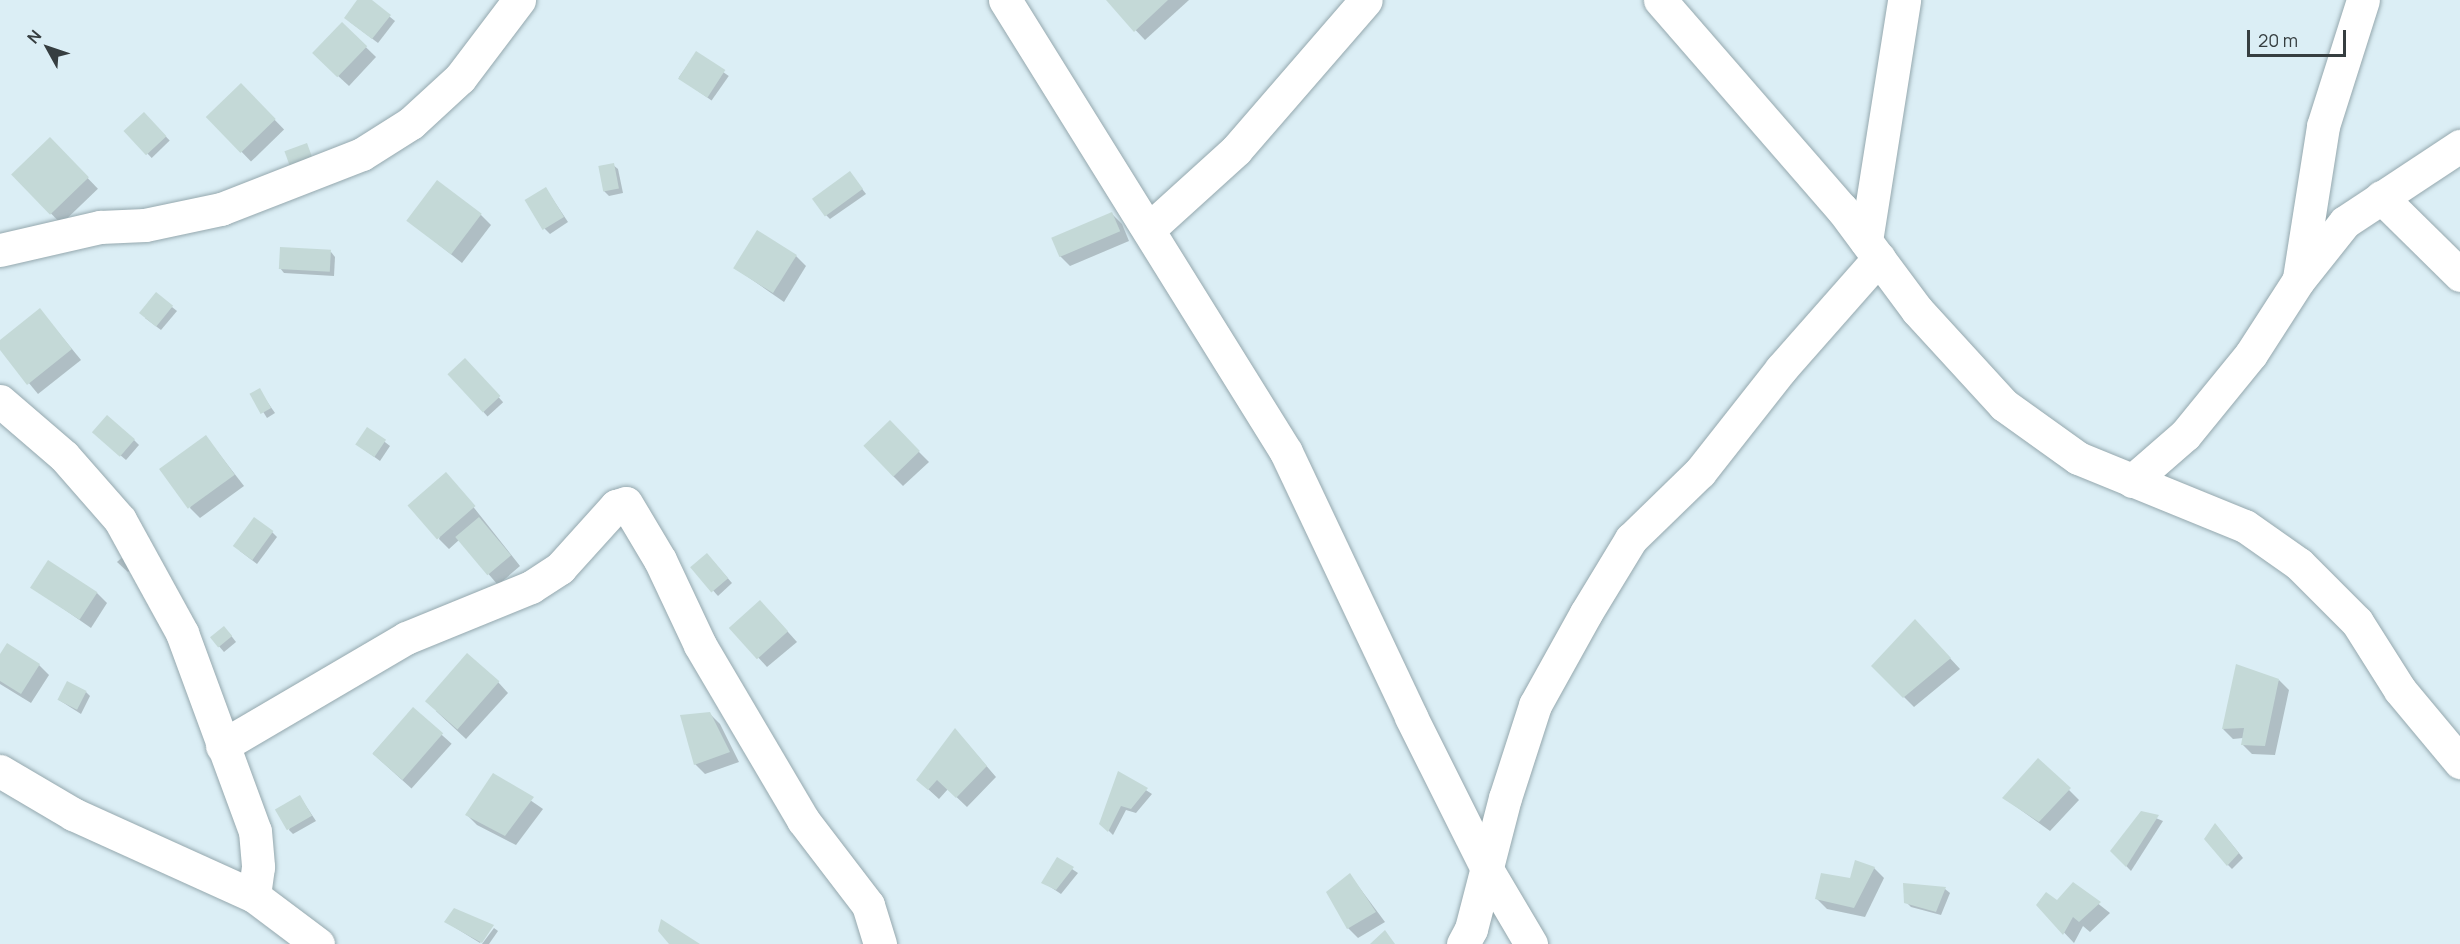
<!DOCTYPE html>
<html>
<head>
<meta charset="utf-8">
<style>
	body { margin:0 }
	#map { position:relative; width:2460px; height:944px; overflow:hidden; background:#dbeef5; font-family:Manrope,sans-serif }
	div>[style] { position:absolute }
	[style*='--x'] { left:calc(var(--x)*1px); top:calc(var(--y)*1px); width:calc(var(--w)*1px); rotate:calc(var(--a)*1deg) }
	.shadow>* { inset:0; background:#0003; transform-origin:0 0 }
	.building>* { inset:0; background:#c4d9d7; transform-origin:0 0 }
	.roads { filter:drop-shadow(0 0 2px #95a8ae) drop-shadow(0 0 2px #95a8ae) }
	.minor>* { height:33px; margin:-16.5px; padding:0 16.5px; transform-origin:16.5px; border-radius:16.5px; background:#fff }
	span { translate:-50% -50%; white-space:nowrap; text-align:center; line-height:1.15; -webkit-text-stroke:4.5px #dbeef5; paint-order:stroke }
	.north { position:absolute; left:18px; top:18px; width:60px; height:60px; -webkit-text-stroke:4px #dbeef5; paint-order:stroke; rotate:310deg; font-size:16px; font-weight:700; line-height:24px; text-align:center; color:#363e40 }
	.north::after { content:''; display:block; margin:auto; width:21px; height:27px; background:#363e40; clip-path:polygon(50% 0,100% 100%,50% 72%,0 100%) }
	.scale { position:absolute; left:2247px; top:30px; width:99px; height:27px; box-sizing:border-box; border:3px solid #363e40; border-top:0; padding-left:8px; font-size:18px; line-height:21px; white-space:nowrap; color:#363e40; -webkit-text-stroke:4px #dbeef5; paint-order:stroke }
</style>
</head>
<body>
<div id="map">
	<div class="shadow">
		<i style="clip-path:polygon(359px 0,369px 0,395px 21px,378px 43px,350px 22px)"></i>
		<i style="clip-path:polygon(1107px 0,1189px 0,1145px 40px)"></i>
		<i style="clip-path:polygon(342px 24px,376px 57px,349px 86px,324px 63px)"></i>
		<i style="left:696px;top:53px;width:40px;height:30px;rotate:35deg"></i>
		<i style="left:241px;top:85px;width:62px;height:46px;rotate:46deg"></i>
		<i style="left:144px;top:114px;width:37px;height:25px;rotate:46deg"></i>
		<i style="left:50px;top:139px;width:69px;height:51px;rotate:46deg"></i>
		<i style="clip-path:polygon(613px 165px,618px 169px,623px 193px,609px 196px,604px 191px)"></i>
		<i style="clip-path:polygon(850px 173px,866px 194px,830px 219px,825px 214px)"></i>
		<i style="clip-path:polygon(546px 189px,568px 222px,550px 234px,545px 229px)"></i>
		<i style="clip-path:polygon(1112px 214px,1122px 224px,1129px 241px,1070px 266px,1060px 256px)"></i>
		<i style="clip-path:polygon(481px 215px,491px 225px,462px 263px,409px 221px)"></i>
		<i style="clip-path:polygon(331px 252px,335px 257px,334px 276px,284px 273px,280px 268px)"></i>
		<i style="clip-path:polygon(796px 256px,806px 266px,784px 302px,735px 268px)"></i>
		<i style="clip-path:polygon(172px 307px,177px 311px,161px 330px,145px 318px)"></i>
		<i style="clip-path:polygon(40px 310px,81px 360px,38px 394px,0 348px,0 342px)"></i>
		<i style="left:465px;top:360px;width:57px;height:21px;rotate:48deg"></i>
		<i style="clip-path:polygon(259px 390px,275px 413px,267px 418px,252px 394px)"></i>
		<i style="clip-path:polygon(368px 429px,390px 446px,380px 461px,362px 448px)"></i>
		<i style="clip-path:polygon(900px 433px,929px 462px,903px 486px,893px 476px)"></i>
		<i style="clip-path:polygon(99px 437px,134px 440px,139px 445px,126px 460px)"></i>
		<i style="clip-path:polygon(206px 437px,244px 486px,200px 518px,190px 508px)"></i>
		<i style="clip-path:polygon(456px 485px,520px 566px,498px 585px,459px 540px,449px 549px,439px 539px)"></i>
		<i style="clip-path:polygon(272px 532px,277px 537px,257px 564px,240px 551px)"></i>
		<i style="clip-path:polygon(128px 552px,139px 563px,128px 572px,117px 562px)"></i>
		<i style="clip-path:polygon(712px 560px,732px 583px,718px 596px,693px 568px)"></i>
		<i style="clip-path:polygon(32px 587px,97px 593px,107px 603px,91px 628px)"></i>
		<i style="clip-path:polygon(770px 612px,797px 642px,767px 667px,731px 628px)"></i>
		<i style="clip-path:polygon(1925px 631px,1960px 669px,1914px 707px,1873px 666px)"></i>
		<i style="clip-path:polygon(229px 633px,236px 642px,224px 652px,212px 638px)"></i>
		<i style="clip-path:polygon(0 657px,39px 665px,49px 675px,31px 703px,0 684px)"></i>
		<i style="clip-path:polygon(2279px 680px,2289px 690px,2275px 755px,2252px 754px,2242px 744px,2243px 738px,2233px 739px,2223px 729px)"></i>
		<i style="clip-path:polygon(498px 682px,508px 693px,466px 739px,436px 711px)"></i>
		<i style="clip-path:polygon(86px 692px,90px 696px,81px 714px,59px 700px)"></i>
		<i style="left:413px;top:709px;width:52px;height:60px;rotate:42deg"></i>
		<i style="clip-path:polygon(709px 713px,720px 724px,739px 762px,705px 774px,695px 764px)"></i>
		<i style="clip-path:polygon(965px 741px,996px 777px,967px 807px,948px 789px,939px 799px,918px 780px)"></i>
		<i style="clip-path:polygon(1119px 773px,1152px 794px,1136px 813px,1126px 810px,1113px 835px,1106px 828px)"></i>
		<i style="clip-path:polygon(494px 775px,543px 809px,516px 845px,477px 825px,467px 815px)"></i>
		<i style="clip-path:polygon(2069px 790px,2079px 800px,2050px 831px,2004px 798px)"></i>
		<i style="clip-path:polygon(300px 797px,316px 821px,293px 834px,289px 830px)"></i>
		<i style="clip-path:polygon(2141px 812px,2163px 821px,2131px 871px,2112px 851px)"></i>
		<i style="clip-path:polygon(2216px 825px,2243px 858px,2232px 869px,2228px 865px)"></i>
		<i style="clip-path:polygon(1057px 859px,1078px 873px,1061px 894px,1043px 882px)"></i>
		<i style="clip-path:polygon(1874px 868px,1884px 878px,1865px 917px,1827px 909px,1817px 899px)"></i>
		<i style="clip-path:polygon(1350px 875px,1385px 922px,1358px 938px,1348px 928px)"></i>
		<i style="clip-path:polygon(2073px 884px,2110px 913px,2090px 932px,2083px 926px,2074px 943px,2038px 905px,2057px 902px)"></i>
		<i style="clip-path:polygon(1904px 885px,1945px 889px,1950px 893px,1941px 915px,1911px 907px,1906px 902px)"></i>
		<i style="clip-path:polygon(446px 922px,491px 926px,480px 943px)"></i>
		<i style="clip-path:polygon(494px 928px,498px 931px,489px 944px,482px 944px)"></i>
	</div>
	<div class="building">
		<i style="clip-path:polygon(357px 0,372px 0,391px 15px,372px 39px,344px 18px)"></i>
		<i style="clip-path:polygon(1106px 0,1168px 0,1134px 32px)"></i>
		<i style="left:342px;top:22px;width:35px;height:43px;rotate:44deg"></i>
		<i style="left:696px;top:51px;width:35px;height:33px;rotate:33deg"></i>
		<i style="left:241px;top:83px;width:50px;height:49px;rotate:46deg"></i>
		<i style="left:144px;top:112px;width:33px;height:28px;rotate:47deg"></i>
		<i style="left:50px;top:137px;width:56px;height:54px;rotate:46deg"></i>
		<i style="left:307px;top:143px;width:20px;height:24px;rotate:70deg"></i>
		<i style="left:614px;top:163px;width:26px;height:16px;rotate:79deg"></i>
		<i style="left:850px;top:171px;width:22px;height:47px;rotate:54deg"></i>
		<i style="left:437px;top:180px;width:56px;height:51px;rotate:37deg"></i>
		<i style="left:546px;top:187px;width:35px;height:25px;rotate:59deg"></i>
		<i style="left:1112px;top:212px;width:21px;height:66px;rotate:67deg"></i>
		<i style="left:757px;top:230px;width:47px;height:45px;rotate:32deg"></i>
		<i style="left:280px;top:247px;width:51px;height:22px;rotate:3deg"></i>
		<i style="left:156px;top:292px;width:22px;height:27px;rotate:39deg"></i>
		<i style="clip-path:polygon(40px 308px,72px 349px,27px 385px,0 350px,0 340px)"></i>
		<i style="left:465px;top:358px;width:52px;height:24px;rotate:47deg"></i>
		<i style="left:260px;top:388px;width:23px;height:12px;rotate:61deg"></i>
		<i style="left:107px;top:415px;width:37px;height:23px;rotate:41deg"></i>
		<i style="left:890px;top:420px;width:43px;height:37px;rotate:46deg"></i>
		<i style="left:367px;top:427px;width:23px;height:21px;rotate:34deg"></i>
		<i style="left:206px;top:435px;width:49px;height:58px;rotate:54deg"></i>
		<i style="left:446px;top:472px;width:45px;height:51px;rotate:49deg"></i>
		<i style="left:254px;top:517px;width:24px;height:36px;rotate:36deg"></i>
		<i style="left:479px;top:517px;width:50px;height:31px;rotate:50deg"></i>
		<i style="left:707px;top:553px;width:33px;height:22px;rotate:50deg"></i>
		<i style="left:48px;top:560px;width:59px;height:33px;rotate:33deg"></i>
		<i style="left:760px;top:600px;width:42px;height:42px;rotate:48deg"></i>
		<i style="clip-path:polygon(1915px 619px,1951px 658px,1903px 698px,1871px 666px)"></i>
		<i style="left:224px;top:626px;width:13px;height:18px;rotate:51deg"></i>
		<i style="clip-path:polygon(7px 643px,40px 664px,21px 694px,0 681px,0 654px)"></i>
		<i style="left:467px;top:653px;width:43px;height:64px;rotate:41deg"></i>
		<i style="clip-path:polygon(2236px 664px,2279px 679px,2265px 746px,2241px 745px,2244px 728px,2222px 729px)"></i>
		<i style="left:67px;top:681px;width:22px;height:21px;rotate:27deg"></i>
		<i style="left:413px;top:707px;width:40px;height:62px;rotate:41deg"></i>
		<i style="clip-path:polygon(710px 712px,730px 752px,694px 765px,680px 715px)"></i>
		<i style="clip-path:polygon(955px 728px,987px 766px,956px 798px,937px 780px,928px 790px,916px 780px)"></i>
		<i style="clip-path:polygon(2038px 758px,2071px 788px,2039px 822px,2002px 798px)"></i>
		<i style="clip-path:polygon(1118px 771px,1148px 788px,1131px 809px,1121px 806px,1108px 832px,1099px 824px)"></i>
		<i style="clip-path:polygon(493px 773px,534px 797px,505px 836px,465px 815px)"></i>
		<i style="left:300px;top:795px;width:24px;height:29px;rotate:60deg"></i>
		<i style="clip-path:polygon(2141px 811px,2159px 815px,2126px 867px,2110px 851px)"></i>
		<i style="clip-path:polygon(2215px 823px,2239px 853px,2227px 866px,2204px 839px)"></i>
		<i style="clip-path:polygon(1057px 857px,1074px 867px,1056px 890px,1041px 883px)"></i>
		<i style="clip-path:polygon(1855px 860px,1875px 867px,1854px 908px,1815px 899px,1821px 873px,1850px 878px)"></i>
		<i style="clip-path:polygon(1350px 873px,1376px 912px,1347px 929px,1326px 892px)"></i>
		<i style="clip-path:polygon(2073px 882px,2101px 902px,2079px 922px,2073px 917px,2063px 935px,2036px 905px,2046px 892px,2057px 900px)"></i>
		<i style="clip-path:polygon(1903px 883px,1946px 887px,1936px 912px,1904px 903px)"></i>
		<i style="clip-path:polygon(454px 908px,494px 925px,482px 943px,444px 922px)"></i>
		<i style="clip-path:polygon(661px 919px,700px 944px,669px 944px,658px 931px)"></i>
		<i style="clip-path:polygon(1385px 930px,1395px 944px,1370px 944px)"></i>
	</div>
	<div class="roads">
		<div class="minor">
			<i style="--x:1005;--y:0;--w:532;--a:58.13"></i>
			<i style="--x:1286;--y:452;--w:293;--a:64.7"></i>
			<i style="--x:1411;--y:717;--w:172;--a:63.4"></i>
			<i style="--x:1488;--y:871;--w:85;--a:59.5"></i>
			<i style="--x:1660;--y:0;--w:277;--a:49"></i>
			<i style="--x:1842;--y:209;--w:126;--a:53.4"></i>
			<i style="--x:1917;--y:310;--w:129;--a:47.5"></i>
			<i style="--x:2004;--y:405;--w:91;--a:35.6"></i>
			<i style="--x:2078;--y:458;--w:180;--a:22.2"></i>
			<i style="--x:2245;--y:526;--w:66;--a:35.1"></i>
			<i style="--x:2299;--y:564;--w:82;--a:45"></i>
			<i style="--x:2357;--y:622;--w:80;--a:57.7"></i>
			<i style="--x:2400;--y:690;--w:94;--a:50.2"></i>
			<i style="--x:2381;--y:197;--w:111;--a:44.6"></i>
			<i style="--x:1149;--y:229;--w:118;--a:-42.2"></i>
			<i style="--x:1236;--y:150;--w:198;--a:-49.1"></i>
			<i style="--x:1866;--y:241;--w:244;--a:-81"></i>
			<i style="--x:0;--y:250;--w:103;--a:-13"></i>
			<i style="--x:100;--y:227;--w:45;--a:-2.5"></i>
			<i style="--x:145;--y:225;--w:78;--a:-11.9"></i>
			<i style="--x:221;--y:209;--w:151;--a:-21.3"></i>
			<i style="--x:362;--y:154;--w:58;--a:-32.3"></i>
			<i style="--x:411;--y:123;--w:67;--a:-42.6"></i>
			<i style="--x:460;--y:78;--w:98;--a:-52.9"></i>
			<i style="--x:2299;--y:278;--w:154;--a:-81"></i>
			<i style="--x:2323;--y:126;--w:132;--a:-72.4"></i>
			<i style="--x:0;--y:401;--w:84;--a:40.7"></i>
			<i style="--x:64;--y:456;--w:85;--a:48.8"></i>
			<i style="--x:120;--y:520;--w:129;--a:61.2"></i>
			<i style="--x:182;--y:633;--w:211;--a:69.8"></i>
			<i style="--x:255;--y:831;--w:36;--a:85"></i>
			<i style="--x:258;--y:867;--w:29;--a:98"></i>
			<i style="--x:2132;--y:481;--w:70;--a:-41"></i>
			<i style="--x:2185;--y:435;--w:104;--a:-50.8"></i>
			<i style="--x:2251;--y:354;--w:87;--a:-57.2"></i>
			<i style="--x:2298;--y:281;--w:75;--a:-51.5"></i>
			<i style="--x:2345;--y:222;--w:138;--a:-33.5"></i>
			<i style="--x:222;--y:746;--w:213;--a:-30.4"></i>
			<i style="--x:406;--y:638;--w:135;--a:-22.2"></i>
			<i style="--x:531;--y:587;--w:35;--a:-33"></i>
			<i style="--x:560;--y:568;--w:84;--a:-47.9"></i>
			<i style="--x:616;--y:506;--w:10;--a:-17"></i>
			<i style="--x:626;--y:503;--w:66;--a:59.2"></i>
			<i style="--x:660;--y:560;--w:94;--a:64.8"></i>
			<i style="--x:700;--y:645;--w:203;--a:59.5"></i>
			<i style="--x:803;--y:820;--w:107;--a:52.6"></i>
			<i style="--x:868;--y:905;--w:41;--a:72.9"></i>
			<i style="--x:0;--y:771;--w:85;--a:30.5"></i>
			<i style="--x:73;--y:814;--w:199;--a:24.4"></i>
			<i style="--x:254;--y:896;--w:80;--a:36.9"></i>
			<i style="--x:1463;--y:944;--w:17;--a:-62"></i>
			<i style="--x:1471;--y:929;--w:135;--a:-75.5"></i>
			<i style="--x:1505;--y:798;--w:98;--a:-72.1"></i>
			<i style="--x:1535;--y:705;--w:105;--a:-61"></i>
			<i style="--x:1586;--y:613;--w:87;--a:-58.7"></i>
			<i style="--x:1631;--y:539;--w:96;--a:-44.2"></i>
			<i style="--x:1700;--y:472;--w:131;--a:-51.8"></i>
			<i style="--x:1781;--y:369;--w:148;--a:-48.6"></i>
		</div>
	</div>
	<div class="north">N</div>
	<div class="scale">20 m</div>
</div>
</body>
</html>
